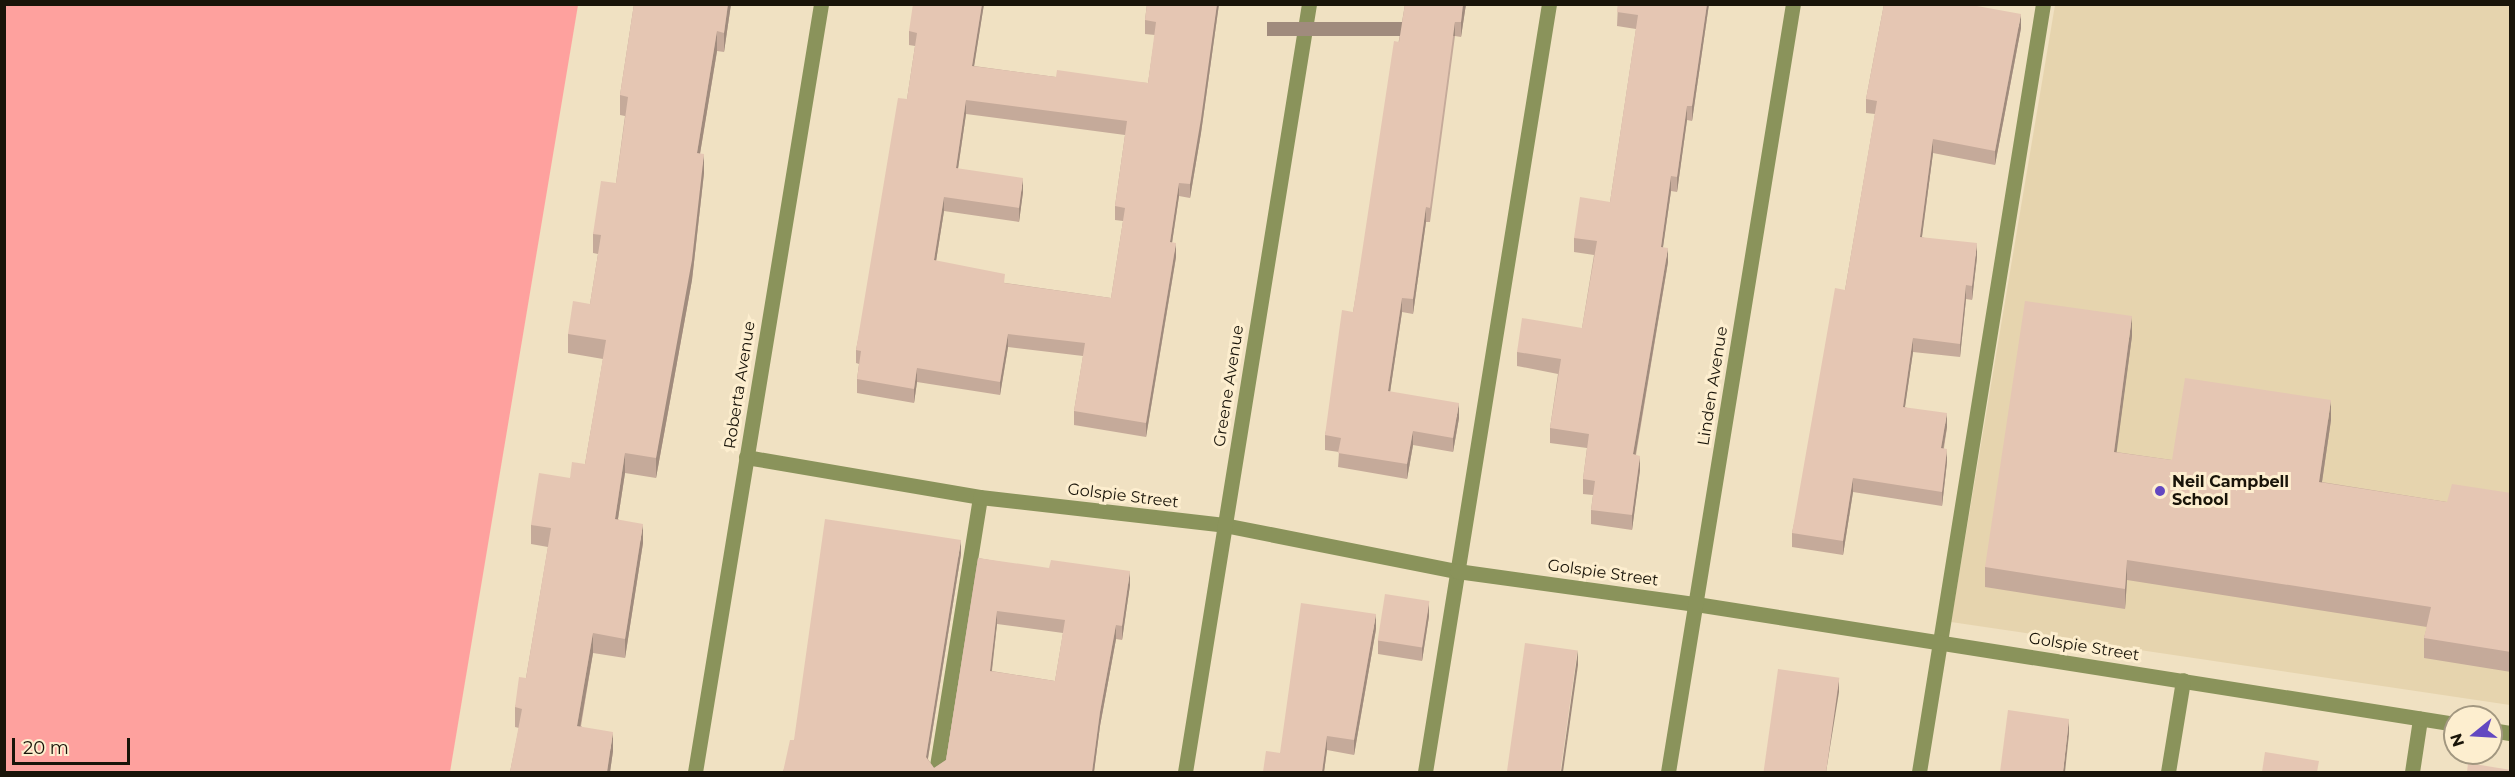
<!DOCTYPE html>
<html>
<head>
<meta charset="utf-8">
<style>
	body { margin:0 }
	#map { position:relative; width:2515px; height:777px; overflow:hidden; background:#f0e1c2; font-family:Montserrat,sans-serif }
	div>[style] { position:absolute }
	[style*='--x'] { left:calc(var(--x)*1px); top:calc(var(--y)*1px); width:calc(var(--w)*1px); rotate:calc(var(--a)*1deg) }
	.built>* { inset:0; background:#e6d4ae }
	.green>* { inset:0; background:#fea19e }
	.service>* { height:15px; margin:-7.5px; padding:0 7.5px; transform-origin:7.5px; border-radius:7.5px; background:#8a935b }
	.minor>* { height:15px; margin:-7.5px; padding:0 7.5px; transform-origin:7.5px; border-radius:7.5px; background:#8a935b }
	.wall>* { inset:0; background:#c5aa9a }
	.shaded-wall>* { inset:0; background:#a08b7d; transform-origin:0 0 }
	.building>* { inset:0; background:#e5c6b3; transform-origin:0 0 }
	.dots>* { width:16px; height:16px; translate:-50% -50%; box-sizing:border-box; border:3px solid #fdeecf; border-radius:50% }
	span { translate:-50% -50%; white-space:nowrap; text-align:center; line-height:1.15; -webkit-text-stroke:6px #fdeecf; paint-order:stroke }
	.street-label { font-size:16px; color:#191409 }
	.poi-label { font-size:16px; color:#191409; font-weight:700 }
	.left { translate:0 -50%; text-align:left }
	.frame { position:absolute; inset:0; border:6px solid #191409; pointer-events:none }
	.north { position:absolute; left:2443px; top:705px; width:60px; height:60px; box-sizing:border-box; background:#fdeecf; border:2px solid #a29780; border-radius:50%; rotate:252deg; font-size:16px; font-weight:700; line-height:24px; text-align:center; color:#191409 }
	.north::after { content:''; display:block; margin:auto; width:21px; height:27px; background:#6348c1; clip-path:polygon(50% 0,100% 100%,50% 72%,0 100%) }
	.scale { position:absolute; left:12px; top:738px; width:118px; height:27px; box-sizing:border-box; border:3px solid #191409; border-top:0; padding-left:8px; font-size:18px; line-height:21px; white-space:nowrap; color:#191409; -webkit-text-stroke:4px #fdeecf; paint-order:stroke }
</style>
</head>
<body>
<div id="map">
	<div class="built">
		<i style="clip-path:polygon(2055px 5px,2510px 5px,2510px 705px,1951px 622px)"></i>
	</div>
	<div class="green">
		<i style="clip-path:polygon(5px 4px,578px 5px,450px 772px,5px 772px)"></i>
	</div>
	<div class="service">
		<i style="--x:936;--y:772;--w:278;--a:-80.9"></i>
		<i style="--x:1425;--y:772;--w:778;--a:-80.83"></i>
		<i style="--x:1919;--y:772;--w:778;--a:-80.83"></i>
		<i style="--x:2412;--y:772;--w:54;--a:-81.4"></i>
	</div>
	<div class="minor">
		<i style="--x:746;--y:457;--w:237;--a:9.7"></i>
		<i style="--x:980;--y:497;--w:246;--a:6.5"></i>
		<i style="--x:1224;--y:525;--w:237;--a:11.2"></i>
		<i style="--x:1457;--y:571;--w:241;--a:7.9"></i>
		<i style="--x:1696;--y:604;--w:768;--a:8.98"></i>
		<i style="--x:2491;--y:730;--w:19;--a:9"></i>
		<i style="--x:695;--y:772;--w:778;--a:-80.68"></i>
		<i style="--x:1185;--y:772;--w:778;--a:-80.83"></i>
		<i style="--x:1668;--y:772;--w:778;--a:-80.76"></i>
		<i style="--x:2168;--y:772;--w:93;--a:-80.7"></i>
	</div>
	<div class="wall">
		<i style="clip-path:polygon(634px 4px,731px 4px,724px 52px,717px 51px,700px 153px,704px 173px,692px 280px,656px 478px,625px 473px,618px 519px,643px 543px,625px 658px,593px 653px,581px 726px,613px 751px,610px 772px,510px 772px,519px 728px,515px 727px,515px 707px,526px 678px,548px 547px,531px 544px,531px 525px,570px 478px,585px 464px,603px 359px,568px 353px,568px 334px,590px 304px,598px 254px,593px 253px,593px 234px,616px 183px,625px 116px,620px 115px,620px 95px)"></i>
		<i style="clip-path:polygon(evenodd,984px 4px,974px 66px,1056px 77px,1148px 83px,1155px 35px,1145px 34px,1145px 20px,1147px 4px,1219px 4px,1201px 133px,1190px 198px,1179px 196px,1172px 243px,1176px 257px,1146px 437px,1074px 425px,1074px 411px,1083px 356px,1008px 347px,1000px 395px,917px 382px,914px 403px,857px 393px,857px 379px,859px 364px,856px 363px,856px 350px,907px 99px,915px 46px,909px 45px,909px 31px,984px 4px,966px 114px,1125px 135px,1115px 206px,1115px 220px,1123px 221px,1111px 298px,1005px 283px,936px 261px,944px 211px,1019px 222px,1023px 192px,958px 169px,966px 114px)"></i>
		<i style="clip-path:polygon(1405px 4px,1466px 4px,1461px 37px,1455px 36px,1430px 222px,1426px 222px,1413px 314px,1402px 312px,1390px 392px,1459px 418px,1453px 452px,1413px 445px,1407px 479px,1338px 467px,1339px 452px,1325px 450px,1325px 435px,1353px 312px)"></i>
		<i style="clip-path:polygon(1618px 4px,1709px 4px,1692px 121px,1687px 120px,1677px 192px,1671px 191px,1663px 247px,1668px 262px,1636px 455px,1640px 470px,1632px 530px,1591px 524px,1591px 510px,1593px 495px,1583px 494px,1583px 479px,1587px 448px,1550px 443px,1550px 428px,1558px 374px,1517px 366px,1517px 352px,1582px 328px,1594px 255px,1574px 252px,1574px 238px,1610px 202px,1636px 29px,1617px 26px)"></i>
		<i style="clip-path:polygon(1884px 4px,1969px 4px,2021px 28px,1995px 165px,1933px 153px,1922px 237px,1977px 257px,1972px 300px,1966px 299px,1960px 357px,1913px 352px,1905px 407px,1947px 427px,1944px 448px,1947px 462px,1942px 506px,1853px 492px,1843px 555px,1792px 547px,1792px 533px,1845px 290px,1875px 114px,1866px 113px,1866px 99px)"></i>
		<i style="clip-path:polygon(2132px 336px,2116px 452px,2172px 460px,2331px 420px,2322px 482px,2447px 502px,2511px 493px,2511px 672px,2424px 658px,2424px 638px,2427px 627px,2127px 580px,2125px 609px,1985px 587px,1985px 567px)"></i>
		<i style="clip-path:polygon(evenodd,961px 554px,928px 759px,934px 768px,946px 760px,978px 558px,1130px 585px,1122px 640px,1116px 639px,1100px 726px,1094px 772px,783px 772px,794px 740px,961px 554px,997px 624px,1063px 633px,1055px 681px,992px 671px,997px 624px)"></i>
		<i style="clip-path:polygon(1429px 616px,1422px 661px,1378px 654px,1378px 640px)"></i>
		<i style="clip-path:polygon(1376px 629px,1354px 755px,1327px 750px,1324px 772px,1263px 772px,1280px 753px)"></i>
	</div>
	<div class="shaded-wall">
		<i style="clip-path:polygon(728px 4px,731px 4px,724px 52px,724px 33px)"></i>
		<i style="clip-path:polygon(982px 4px,984px 4px,972px 79px,972px 66px)"></i>
		<i style="clip-path:polygon(1217px 4px,1219px 4px,1201px 133px,1190px 198px,1190px 184px)"></i>
		<i style="clip-path:polygon(1463px 4px,1466px 4px,1461px 37px,1461px 22px)"></i>
		<i style="clip-path:polygon(1707px 4px,1709px 4px,1692px 121px,1692px 106px)"></i>
		<i style="clip-path:polygon(2021px 14px,2021px 28px,1995px 165px,1995px 151px)"></i>
		<i style="left:1455px;top:22px;width:14px;height:188px;rotate:90deg"></i>
		<i style="clip-path:polygon(717px 31px,717px 51px,697px 172px,697px 153px)"></i>
		<i style="clip-path:polygon(966px 100px,966px 114px,956px 182px,956px 168px)"></i>
		<i style="clip-path:polygon(1687px 106px,1687px 120px,1677px 192px,1677px 177px)"></i>
		<i style="clip-path:polygon(1933px 139px,1933px 153px,1920px 251px,1920px 237px)"></i>
		<i style="clip-path:polygon(704px 154px,704px 173px,692px 280px,656px 478px,656px 458px)"></i>
		<i style="clip-path:polygon(1671px 176px,1671px 191px,1661px 261px,1661px 247px)"></i>
		<i style="clip-path:polygon(1023px 178px,1023px 192px,1019px 222px,1019px 208px)"></i>
		<i style="clip-path:polygon(1179px 183px,1179px 196px,1170px 256px,1170px 242px)"></i>
		<i style="clip-path:polygon(944px 197px,944px 211px,934px 274px,934px 260px)"></i>
		<i style="clip-path:polygon(1426px 207px,1426px 222px,1413px 314px,1413px 299px)"></i>
		<i style="clip-path:polygon(1176px 243px,1176px 257px,1146px 437px,1146px 423px)"></i>
		<i style="clip-path:polygon(1977px 243px,1977px 257px,1972px 300px,1972px 286px)"></i>
		<i style="clip-path:polygon(1668px 248px,1668px 262px,1633px 469px,1633px 454px)"></i>
		<i style="clip-path:polygon(1966px 285px,1966px 299px,1960px 357px,1960px 344px)"></i>
		<i style="clip-path:polygon(1402px 298px,1402px 312px,1388px 406px,1388px 391px)"></i>
		<i style="clip-path:polygon(2132px 316px,2132px 336px,2114px 472px,2114px 452px)"></i>
		<i style="clip-path:polygon(1008px 334px,1008px 347px,1000px 395px,1000px 382px)"></i>
		<i style="clip-path:polygon(1913px 338px,1913px 352px,1903px 420px,1903px 407px)"></i>
		<i style="clip-path:polygon(917px 368px,917px 382px,914px 403px,914px 389px)"></i>
		<i style="clip-path:polygon(2331px 400px,2331px 420px,2319px 502px,2319px 482px)"></i>
		<i style="clip-path:polygon(1459px 403px,1459px 418px,1453px 452px,1453px 438px)"></i>
		<i style="clip-path:polygon(1947px 413px,1947px 427px,1941px 461px,1941px 448px)"></i>
		<i style="clip-path:polygon(1413px 431px,1413px 445px,1407px 479px,1407px 464px)"></i>
		<i style="clip-path:polygon(1947px 449px,1947px 462px,1942px 506px,1942px 492px)"></i>
		<i style="clip-path:polygon(625px 453px,625px 473px,615px 538px,615px 519px)"></i>
		<i style="clip-path:polygon(1640px 456px,1640px 470px,1632px 530px,1632px 515px)"></i>
		<i style="clip-path:polygon(1853px 478px,1853px 492px,1843px 555px,1843px 541px)"></i>
		<i style="clip-path:polygon(643px 524px,643px 543px,625px 658px,625px 639px)"></i>
		<i style="clip-path:polygon(961px 540px,961px 554px,926px 770px,926px 757px)"></i>
		<i style="clip-path:polygon(2127px 560px,2127px 580px,2125px 609px,2125px 589px)"></i>
		<i style="clip-path:polygon(1130px 571px,1130px 585px,1122px 640px,1122px 626px)"></i>
		<i style="clip-path:polygon(1429px 601px,1429px 616px,1422px 661px,1422px 647px)"></i>
		<i style="clip-path:polygon(997px 611px,997px 624px,990px 685px,990px 671px)"></i>
		<i style="clip-path:polygon(1376px 614px,1376px 629px,1354px 755px,1354px 740px)"></i>
		<i style="clip-path:polygon(1116px 625px,1116px 639px,1100px 726px,1094px 772px,1092px 772px,1100px 712px)"></i>
		<i style="clip-path:polygon(593px 633px,593px 653px,577px 745px,577px 726px)"></i>
		<i style="clip-path:polygon(1578px 650px,1578px 665px,1563px 772px,1561px 772px)"></i>
		<i style="clip-path:polygon(1839px 678px,1839px 692px,1826px 772px,1823px 772px)"></i>
		<i style="clip-path:polygon(2069px 719px,2069px 734px,2065px 772px,2063px 772px)"></i>
		<i style="clip-path:polygon(613px 732px,613px 751px,610px 772px,607px 772px)"></i>
		<i style="clip-path:polygon(1327px 736px,1327px 750px,1324px 772px,1322px 772px)"></i>
	</div>
	<div class="building">
		<i style="clip-path:polygon(634px 4px,728px 4px,724px 33px,717px 31px,697px 153px,704px 154px,692px 260px,656px 458px,625px 453px,615px 519px,643px 524px,625px 639px,593px 633px,577px 726px,613px 732px,607px 772px,510px 772px,522px 709px,515px 707px,519px 677px,526px 678px,551px 528px,531px 525px,539px 473px,570px 478px,572px 462px,585px 464px,606px 340px,568px 334px,573px 301px,590px 304px,601px 235px,593px 234px,601px 181px,616px 183px,628px 97px,620px 95px)"></i>
		<i style="clip-path:polygon(evenodd,913px 4px,982px 4px,972px 66px,1056px 77px,1057px 70px,1148px 83px,1156px 22px,1145px 20px,1147px 4px,1217px 4px,1201px 119px,1190px 184px,1179px 183px,1170px 242px,1176px 243px,1146px 423px,1074px 411px,1085px 343px,1008px 334px,1000px 382px,917px 368px,914px 389px,857px 379px,861px 351px,856px 350px,898px 98px,907px 99px,917px 33px,909px 31px,913px 4px,966px 100px,1127px 121px,1115px 206px,1125px 208px,1111px 298px,1004px 283px,1005px 274px,934px 260px,944px 197px,1019px 208px,1023px 178px,956px 168px,966px 100px)"></i>
		<i style="clip-path:polygon(1405px 4px,1463px 4px,1461px 22px,1455px 22px,1430px 208px,1426px 207px,1413px 299px,1402px 298px,1388px 391px,1459px 403px,1453px 438px,1413px 431px,1407px 464px,1338px 453px,1341px 438px,1325px 435px,1342px 310px,1353px 312px,1394px 41px,1399px 42px)"></i>
		<i style="clip-path:polygon(1618px 4px,1707px 4px,1692px 106px,1687px 106px,1677px 177px,1671px 176px,1661px 247px,1668px 248px,1633px 454px,1640px 456px,1632px 515px,1591px 510px,1595px 481px,1583px 479px,1589px 434px,1550px 428px,1561px 359px,1517px 352px,1522px 318px,1582px 328px,1597px 241px,1574px 238px,1580px 197px,1610px 202px,1638px 15px,1617px 12px)"></i>
		<i style="clip-path:polygon(1884px 4px,1966px 4px,2021px 14px,1995px 151px,1933px 139px,1920px 237px,1977px 243px,1972px 286px,1966px 285px,1960px 344px,1913px 338px,1903px 407px,1947px 413px,1941px 448px,1947px 449px,1942px 492px,1853px 478px,1843px 541px,1792px 533px,1835px 288px,1845px 290px,1877px 101px,1866px 99px)"></i>
		<i style="clip-path:polygon(2025px 301px,2132px 316px,2114px 452px,2172px 460px,2185px 378px,2331px 400px,2319px 482px,2447px 502px,2452px 484px,2511px 493px,2511px 652px,2424px 638px,2431px 607px,2127px 560px,2125px 589px,1985px 567px)"></i>
		<i style="clip-path:polygon(evenodd,825px 519px,961px 540px,926px 757px,934px 768px,946px 760px,978px 558px,1049px 568px,1051px 560px,1130px 571px,1122px 626px,1116px 625px,1100px 712px,1092px 772px,783px 772px,790px 740px,794px 740px,825px 519px,997px 611px,1065px 620px,1055px 681px,990px 671px,997px 611px)"></i>
		<i style="left:1385px;top:594px;width:45px;height:47px;rotate:9deg"></i>
		<i style="clip-path:polygon(1301px 603px,1376px 614px,1354px 740px,1327px 736px,1322px 772px,1263px 772px,1266px 751px,1280px 753px)"></i>
		<i style="left:1525px;top:643px;width:53px;height:130px;rotate:8deg"></i>
		<i style="left:1778px;top:669px;width:62px;height:105px;rotate:8deg"></i>
		<i style="clip-path:polygon(2008px 710px,2069px 719px,2063px 772px,2000px 772px)"></i>
		<i style="clip-path:polygon(2265px 752px,2319px 761px,2317px 772px,2262px 772px)"></i>
		<i style="clip-path:polygon(2468px 763px,2511px 770px,2511px 772px,2467px 772px)"></i>
	</div>
	<div class="dots">
		<i style="left:2160px;top:491px;background:#6348c1"></i>
	</div>
	<div class="street-label">
		<span style="left:740px;top:385px;rotate:-81deg">Roberta Avenue</span>
		<span style="left:1229px;top:386px;rotate:-81deg">Greene Avenue</span>
		<span style="left:1713px;top:386px;rotate:-81deg">Linden Avenue</span>
		<span style="left:1123px;top:496px;rotate:7deg">Golspie Street</span>
		<span style="left:1603px;top:573px;rotate:8deg">Golspie Street</span>
		<span style="left:2084px;top:647px;rotate:9deg">Golspie Street</span>
	</div>
	<div class="poi-label">
		<span class="left" style="left:2172px;top:491px">Neil Campbell<br>School</span>
	</div>
	<div class="frame"></div>
	<div class="north">N</div>
	<div class="scale">20 m</div>
</div>
</body>
</html>
